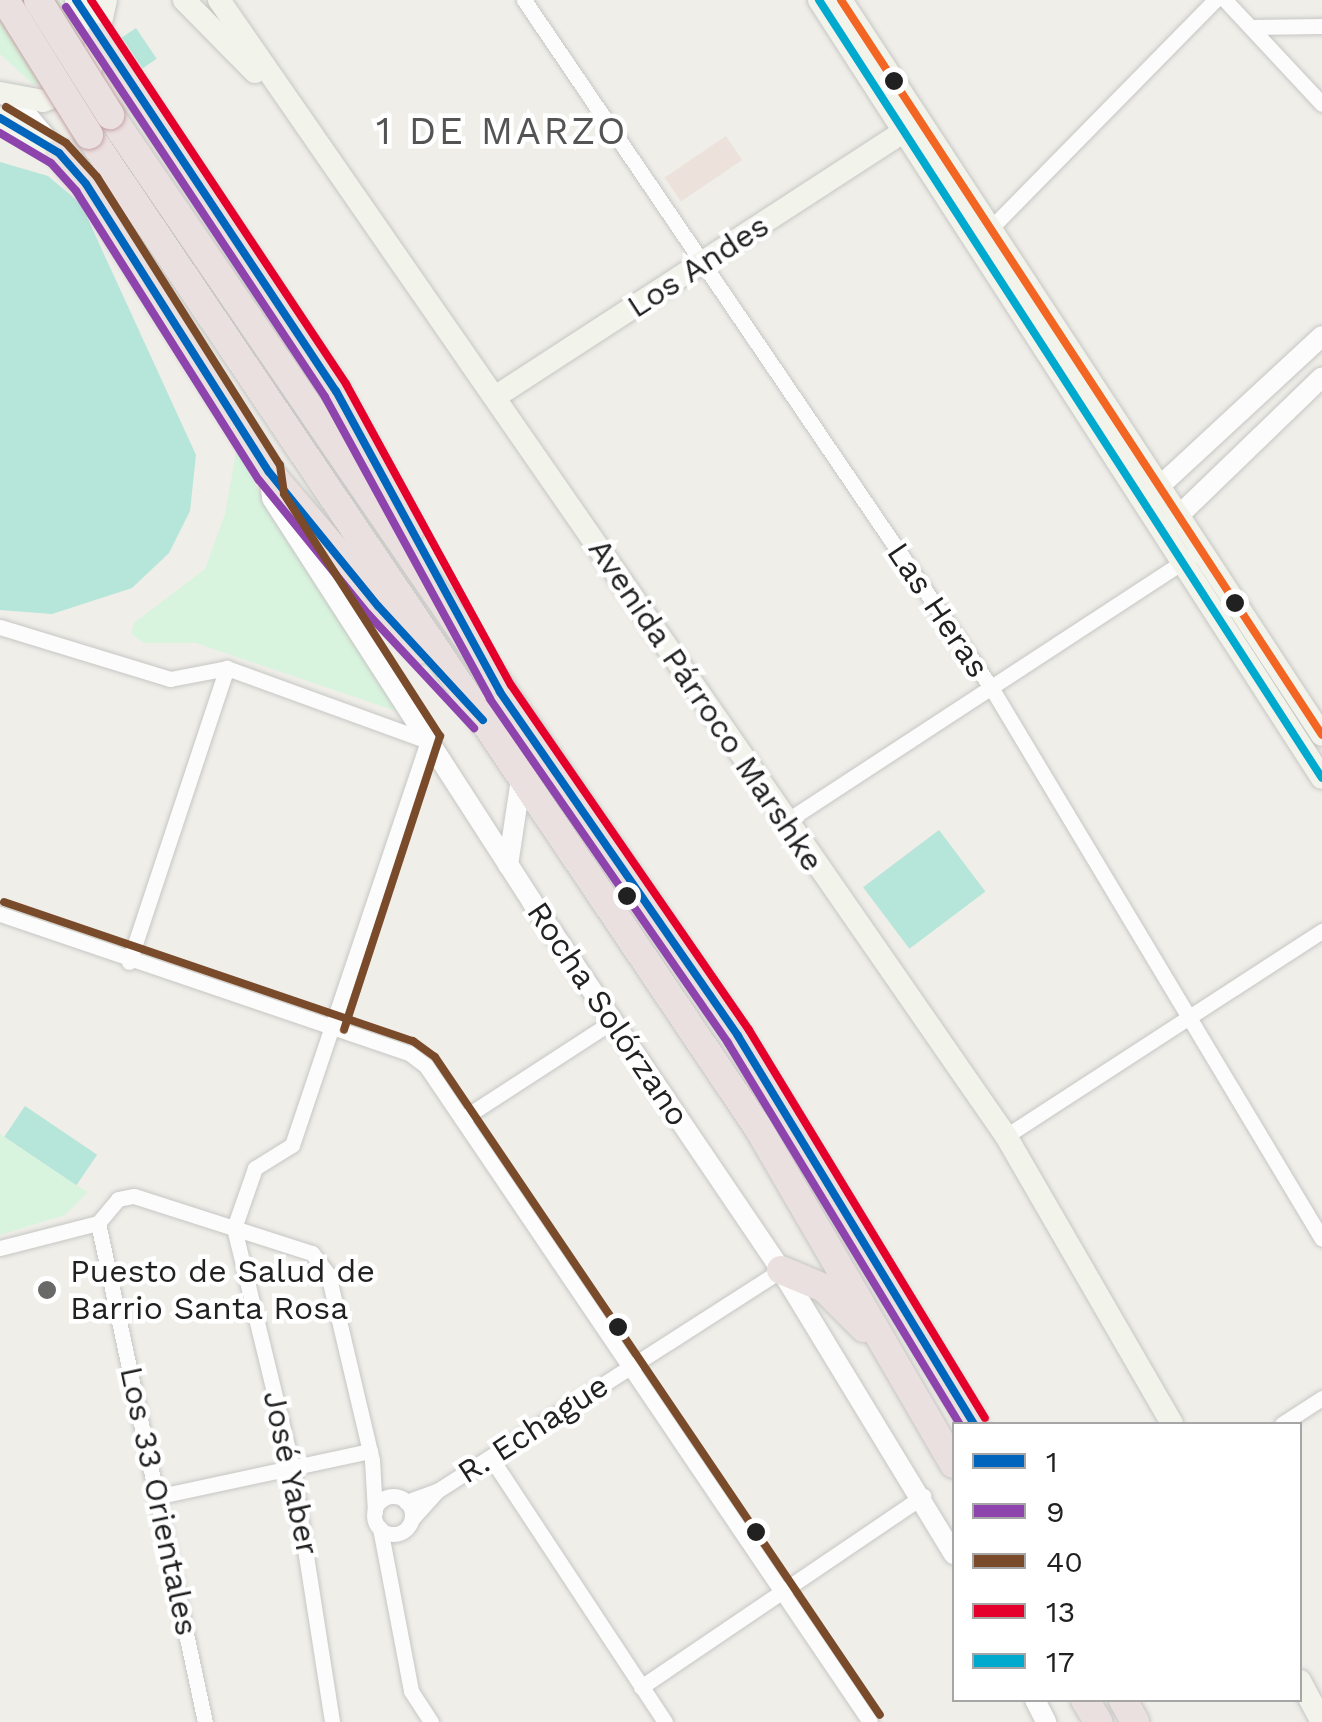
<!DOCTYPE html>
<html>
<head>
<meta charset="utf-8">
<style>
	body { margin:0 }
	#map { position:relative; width:1322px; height:1722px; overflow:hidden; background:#efeee9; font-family:"Work Sans",sans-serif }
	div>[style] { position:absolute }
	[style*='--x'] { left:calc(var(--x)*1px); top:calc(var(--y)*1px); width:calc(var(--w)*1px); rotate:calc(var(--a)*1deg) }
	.commercial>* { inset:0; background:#ece1db; transform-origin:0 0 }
	.park>* { inset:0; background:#d8f4de }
	.pitch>* { inset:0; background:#b6e5da; transform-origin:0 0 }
	.roads { filter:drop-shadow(0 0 2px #c6c6c4) drop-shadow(0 0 2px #c6c6c4) }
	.minor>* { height:15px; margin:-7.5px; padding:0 7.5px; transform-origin:7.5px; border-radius:7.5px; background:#fdfcfc }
	.minor>.ring { margin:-7.5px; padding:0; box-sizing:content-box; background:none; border:15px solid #fdfcfc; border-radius:50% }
	.tertiary>* { height:20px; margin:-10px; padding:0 10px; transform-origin:10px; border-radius:10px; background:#fdfcfc }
	.secondary>* { height:22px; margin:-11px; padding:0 11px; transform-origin:11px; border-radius:11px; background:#f2f4ec }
	.motorway>* { height:28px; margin:-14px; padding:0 14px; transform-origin:14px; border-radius:14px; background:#ebe0e0 }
	.bridges { filter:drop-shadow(0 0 2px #c4a2a4) drop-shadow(0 0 2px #c4a2a4) }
	.motorway-bridge>* { height:28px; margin:-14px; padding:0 14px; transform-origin:14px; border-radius:14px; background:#ebe0e0 }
	.bus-1>* { height:8px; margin:-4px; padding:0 4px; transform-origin:4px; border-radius:4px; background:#0065bd }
	.bus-2>* { height:8px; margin:-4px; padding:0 4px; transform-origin:4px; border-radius:4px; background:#8e44ad }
	.bus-3>* { height:8px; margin:-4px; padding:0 4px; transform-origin:4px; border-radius:4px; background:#7a4b2a }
	.bus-4>* { height:8px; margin:-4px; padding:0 4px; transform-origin:4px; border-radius:4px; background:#e4002b }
	.bus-5>* { height:8px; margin:-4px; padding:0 4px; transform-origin:4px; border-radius:4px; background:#00a9ce }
	.bus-6>* { height:8px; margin:-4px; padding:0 4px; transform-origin:4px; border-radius:4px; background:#f26522 }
	.dots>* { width:28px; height:28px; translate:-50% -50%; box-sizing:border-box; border:5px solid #fff; border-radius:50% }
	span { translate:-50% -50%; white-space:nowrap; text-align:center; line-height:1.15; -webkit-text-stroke:9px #fff; paint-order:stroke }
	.street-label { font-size:32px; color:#212121 }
	.poi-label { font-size:32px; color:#212121 }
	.left { translate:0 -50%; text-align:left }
	.quarter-label { font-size:38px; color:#545454; letter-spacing:2.5px }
	.legend { position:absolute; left:952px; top:1422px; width:350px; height:280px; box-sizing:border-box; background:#fff; border:2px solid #a6a6a6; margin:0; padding:12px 18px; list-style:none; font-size:30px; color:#212121 }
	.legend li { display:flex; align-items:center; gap:20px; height:50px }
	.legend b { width:50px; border:2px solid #a6a6a6 }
</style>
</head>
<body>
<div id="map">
	<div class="commercial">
		<i style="left:726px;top:136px;width:29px;height:74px;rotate:56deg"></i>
	</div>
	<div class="park">
		<i style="clip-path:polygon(0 0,60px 0,80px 36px,75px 68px,64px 80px,34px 85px,0 54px)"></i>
		<i style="clip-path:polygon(237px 447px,270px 515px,402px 713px,196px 643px,144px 643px,131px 634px,134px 623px,205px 569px,225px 514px)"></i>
		<i style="clip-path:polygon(0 1134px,76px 1185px,88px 1192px,65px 1215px,0 1235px)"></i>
	</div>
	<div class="pitch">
		<i style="left:136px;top:28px;width:37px;height:17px;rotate:56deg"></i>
		<i style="clip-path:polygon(0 162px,48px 176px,81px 204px,196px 455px,190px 511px,169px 553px,132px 588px,52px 614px,0 610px)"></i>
		<i style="left:939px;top:830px;width:77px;height:95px;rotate:53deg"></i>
		<i style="left:25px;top:1106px;width:87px;height:37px;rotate:34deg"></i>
	</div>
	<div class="roads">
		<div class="minor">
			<i style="--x:524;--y:0;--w:833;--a:55.81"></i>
			<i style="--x:992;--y:689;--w:641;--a:59.04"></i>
			<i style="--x:1225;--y:0;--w:142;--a:47"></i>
			<i style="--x:1251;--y:27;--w:71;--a:-0.8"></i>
			<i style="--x:989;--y:230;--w:322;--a:-45.5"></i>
			<i style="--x:0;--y:627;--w:178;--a:17"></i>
			<i style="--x:170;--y:679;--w:58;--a:-10.9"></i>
			<i style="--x:227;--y:668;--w:214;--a:20"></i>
			<i style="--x:428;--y:741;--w:426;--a:108.6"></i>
			<i style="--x:292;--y:1145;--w:44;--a:148.1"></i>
			<i style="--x:255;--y:1168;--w:64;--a:109.3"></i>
			<i style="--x:234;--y:1228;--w:245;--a:76.3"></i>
			<i style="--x:292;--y:1466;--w:259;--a:81.1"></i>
			<i style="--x:785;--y:822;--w:483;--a:-33.2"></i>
			<i style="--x:0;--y:914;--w:432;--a:18.8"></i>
			<i style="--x:409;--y:1053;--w:21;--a:37"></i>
			<i style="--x:426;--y:1066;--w:792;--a:55.91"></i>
			<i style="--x:129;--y:962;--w:310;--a:-71.6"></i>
			<i style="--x:462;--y:1119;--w:180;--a:-33"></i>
			<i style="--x:1006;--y:1136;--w:377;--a:-33"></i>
			<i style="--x:98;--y:1223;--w:510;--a:77.9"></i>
			<i style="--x:0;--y:1248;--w:101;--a:-14.3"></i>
			<i style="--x:98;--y:1223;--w:31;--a:-50"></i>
			<i style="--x:118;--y:1199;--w:16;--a:-11"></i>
			<i style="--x:134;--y:1196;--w:187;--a:17.8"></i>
			<i style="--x:312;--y:1253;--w:26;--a:53"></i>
			<i style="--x:328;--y:1274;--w:191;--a:76.7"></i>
			<i style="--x:372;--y:1460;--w:52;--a:86.7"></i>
			<i style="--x:1282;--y:1424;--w:48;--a:-33"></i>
			<i style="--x:491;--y:1458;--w:316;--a:56.6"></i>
			<i style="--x:437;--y:1491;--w:409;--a:-32.7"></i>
			<i style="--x:160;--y:1496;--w:215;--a:-12.1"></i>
			<i class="ring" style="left:374px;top:1496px;width:23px;height:23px"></i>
			<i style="--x:406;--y:1502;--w:33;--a:-20"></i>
			<i style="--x:437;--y:1491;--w:38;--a:132"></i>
			<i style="--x:380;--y:1528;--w:166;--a:79.2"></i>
			<i style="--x:411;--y:1691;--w:37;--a:57"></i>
			<i style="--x:641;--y:1687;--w:341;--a:-34.1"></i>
		</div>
		<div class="tertiary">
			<i style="--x:10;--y:95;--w:68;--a:49.8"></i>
			<i style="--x:269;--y:472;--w:26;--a:83"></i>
			<i style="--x:272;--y:498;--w:480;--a:57.2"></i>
			<i style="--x:532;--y:902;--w:444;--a:55.9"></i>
			<i style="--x:781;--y:1270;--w:333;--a:58.7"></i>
			<i style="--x:1147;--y:498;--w:238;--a:-42.8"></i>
			<i style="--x:1170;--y:524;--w:211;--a:-44"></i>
			<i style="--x:508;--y:865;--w:87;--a:-81.4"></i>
			<i style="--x:1035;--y:1700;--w:25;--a:63"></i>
		</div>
		<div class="secondary">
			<i style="--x:76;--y:0;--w:44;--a:57"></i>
			<i style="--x:184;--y:0;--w:101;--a:45.4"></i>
			<i style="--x:219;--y:0;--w:1382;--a:55.29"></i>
			<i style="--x:1006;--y:1136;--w:332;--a:60"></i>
			<i style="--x:819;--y:0;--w:926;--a:57.12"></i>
			<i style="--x:841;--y:0;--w:878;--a:56.8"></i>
			<i style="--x:0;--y:93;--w:44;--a:10.5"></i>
			<i style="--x:43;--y:101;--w:47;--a:-20"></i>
			<i style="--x:87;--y:85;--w:87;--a:-77.4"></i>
			<i style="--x:0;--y:118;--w:69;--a:30.7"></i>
			<i style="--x:495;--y:397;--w:497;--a:-33"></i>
			<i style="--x:1300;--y:1681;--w:47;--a:61.8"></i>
		</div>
		<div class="motorway">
			<i style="--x:100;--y:37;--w:425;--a:56.3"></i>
			<i style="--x:336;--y:391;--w:157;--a:61.8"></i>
			<i style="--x:110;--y:115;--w:1115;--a:55.71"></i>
			<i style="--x:738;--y:1036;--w:454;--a:58.7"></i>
			<i style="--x:89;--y:135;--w:1195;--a:56.02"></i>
			<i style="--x:757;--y:1126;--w:391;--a:59.8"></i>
			<i style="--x:59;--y:153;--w:41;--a:48.9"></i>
			<i style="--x:86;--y:184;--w:341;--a:57.6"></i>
			<i style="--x:269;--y:472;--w:233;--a:49.7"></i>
			<i style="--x:781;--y:1270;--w:47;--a:22.7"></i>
			<i style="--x:824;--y:1288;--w:57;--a:45"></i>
			<i style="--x:1085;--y:1700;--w:26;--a:59"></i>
			<i style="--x:1123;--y:1700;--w:25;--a:61"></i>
		</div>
	</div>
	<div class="bridges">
		<div class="motorway-bridge">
			<i style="--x:5;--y:0;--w:159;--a:58.1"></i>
			<i style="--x:38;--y:0;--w:136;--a:57.9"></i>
		</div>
	</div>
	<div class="bus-1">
		<i style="--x:76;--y:0;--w:470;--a:56.4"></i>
		<i style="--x:336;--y:391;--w:343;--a:61.4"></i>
		<i style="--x:500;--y:692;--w:418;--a:55.3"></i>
		<i style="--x:738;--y:1036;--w:454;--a:58.7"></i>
		<i style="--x:0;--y:118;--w:69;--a:30.7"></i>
		<i style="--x:59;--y:153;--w:41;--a:48.9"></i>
		<i style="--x:86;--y:184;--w:341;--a:57.6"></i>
		<i style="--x:269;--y:472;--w:173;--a:50.9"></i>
		<i style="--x:378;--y:606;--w:155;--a:47.4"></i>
	</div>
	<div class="bus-2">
		<i style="--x:66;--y:7;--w:468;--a:56.4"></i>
		<i style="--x:325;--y:397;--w:344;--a:61.3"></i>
		<i style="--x:490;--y:699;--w:418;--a:55.3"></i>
		<i style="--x:728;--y:1043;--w:446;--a:58.7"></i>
		<i style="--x:0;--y:133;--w:59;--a:30.5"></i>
		<i style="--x:51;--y:163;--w:38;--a:48"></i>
		<i style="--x:76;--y:191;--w:342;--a:57.7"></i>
		<i style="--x:259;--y:480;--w:173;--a:50.9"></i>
		<i style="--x:368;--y:614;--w:156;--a:47.1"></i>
	</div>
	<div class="bus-3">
		<i style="--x:6;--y:107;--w:70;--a:31"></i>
		<i style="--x:66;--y:143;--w:46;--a:47.6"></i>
		<i style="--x:97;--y:177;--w:341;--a:57.6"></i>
		<i style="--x:280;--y:465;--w:29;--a:82"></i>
		<i style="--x:284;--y:494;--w:288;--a:57.2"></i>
		<i style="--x:440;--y:736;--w:309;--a:108.1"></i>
		<i style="--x:4;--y:902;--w:432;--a:18.8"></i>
		<i style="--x:413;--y:1041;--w:27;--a:36"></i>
		<i style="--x:435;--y:1057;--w:794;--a:55.93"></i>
	</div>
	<div class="bus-4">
		<i style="--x:91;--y:0;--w:461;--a:56.4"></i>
		<i style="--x:346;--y:384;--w:343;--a:61.3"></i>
		<i style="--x:511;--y:685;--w:419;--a:55.4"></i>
		<i style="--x:749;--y:1030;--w:454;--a:58.7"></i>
	</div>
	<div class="bus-5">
		<i style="--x:819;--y:0;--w:926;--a:57.12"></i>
	</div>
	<div class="bus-6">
		<i style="--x:841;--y:0;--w:878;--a:56.8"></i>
	</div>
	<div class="dots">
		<i style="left:894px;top:81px;background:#212121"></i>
		<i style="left:1235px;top:603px;background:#212121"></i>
		<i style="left:627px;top:896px;background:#212121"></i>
		<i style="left:47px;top:1290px;background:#696967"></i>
		<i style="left:618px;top:1327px;background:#212121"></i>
		<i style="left:756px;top:1532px;background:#212121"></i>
	</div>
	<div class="street-label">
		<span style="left:698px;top:266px;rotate:-33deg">Los Andes</span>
		<span style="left:938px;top:610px;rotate:56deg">Las Heras</span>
		<span style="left:706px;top:705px;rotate:56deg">Avenida Párroco Marshke</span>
		<span style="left:608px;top:1014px;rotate:56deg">Rocha Solórzano</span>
		<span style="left:533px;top:1429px;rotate:-33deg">R. Echague</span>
		<span style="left:291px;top:1473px;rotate:78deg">José Yaber</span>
		<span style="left:159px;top:1501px;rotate:78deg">Los 33 Orientales</span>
	</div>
	<div class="poi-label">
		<span class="left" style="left:70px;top:1290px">Puesto de Salud de<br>Barrio Santa Rosa</span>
	</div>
	<div class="quarter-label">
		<span style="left:502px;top:132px">1 DE MARZO</span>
	</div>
	<ul class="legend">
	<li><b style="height:12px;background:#0065bd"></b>1</li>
	<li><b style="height:12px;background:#8e44ad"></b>9</li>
	<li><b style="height:12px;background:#7a4b2a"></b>40</li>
	<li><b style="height:12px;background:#e4002b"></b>13</li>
	<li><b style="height:12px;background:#00a9ce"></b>17</li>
	</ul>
</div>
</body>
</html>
